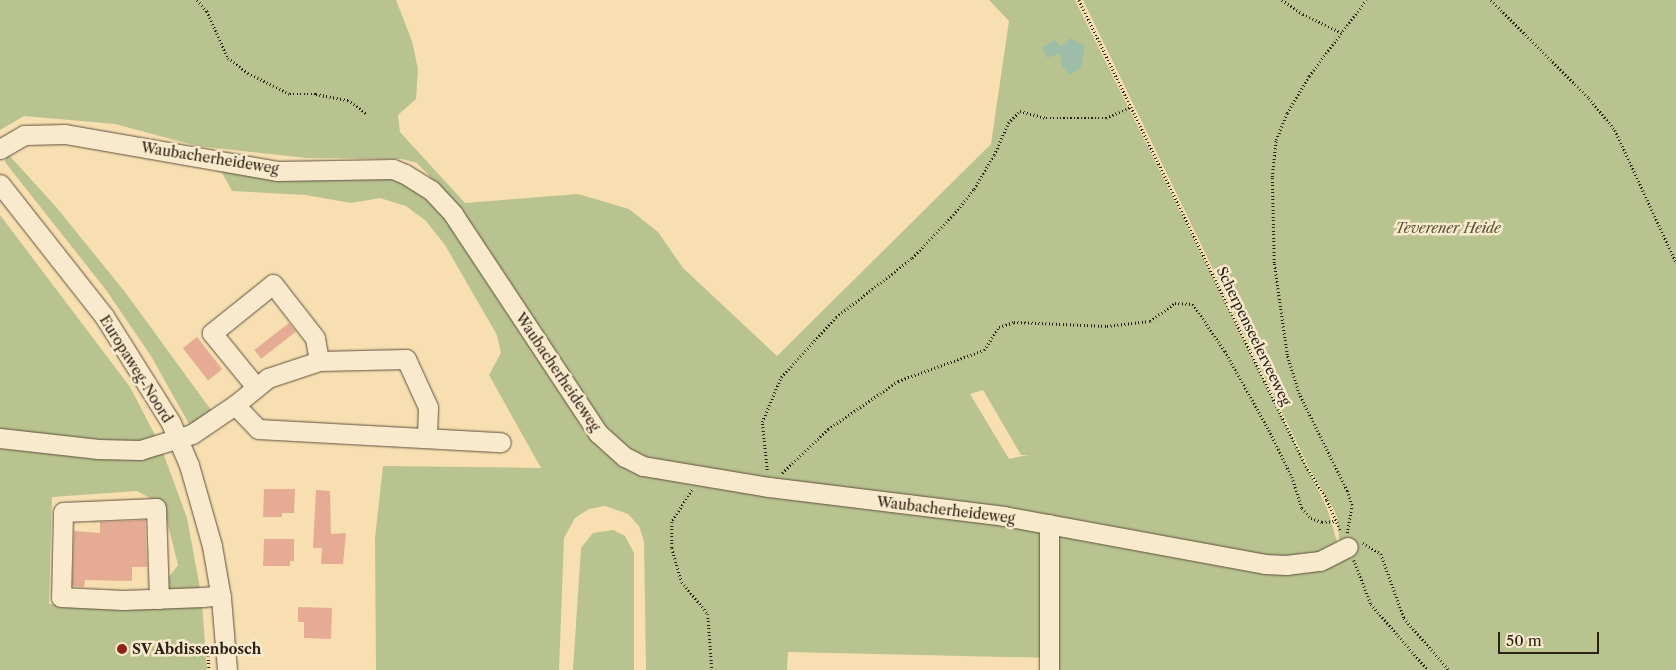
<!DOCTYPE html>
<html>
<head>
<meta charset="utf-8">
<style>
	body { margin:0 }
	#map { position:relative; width:1676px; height:670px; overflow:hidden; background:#f7dfb2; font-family:"Libre Caslon Text",serif }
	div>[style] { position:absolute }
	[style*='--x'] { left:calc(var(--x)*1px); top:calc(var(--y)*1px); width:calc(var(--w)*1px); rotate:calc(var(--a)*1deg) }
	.green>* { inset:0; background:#b8c38f }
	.water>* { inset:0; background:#9ebda9 }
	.building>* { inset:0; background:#e5ab94; transform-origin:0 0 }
	.path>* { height:2.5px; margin-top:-1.25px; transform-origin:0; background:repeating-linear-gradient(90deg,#2b2114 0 1px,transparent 0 3.5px) }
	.roads { filter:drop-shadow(0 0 1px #5e503c) drop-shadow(0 0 1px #5e503c) }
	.minor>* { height:19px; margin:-9.5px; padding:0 9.5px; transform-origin:9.5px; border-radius:9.5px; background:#faeacd }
	.dots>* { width:14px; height:14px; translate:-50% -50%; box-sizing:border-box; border:2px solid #faeacd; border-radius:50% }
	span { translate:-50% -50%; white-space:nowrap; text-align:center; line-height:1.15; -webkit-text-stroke:5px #faeacd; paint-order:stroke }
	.street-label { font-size:14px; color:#2b2114 }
	.park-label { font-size:14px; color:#555239; font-style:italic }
	.poi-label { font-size:14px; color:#2b2114; font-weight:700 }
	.left { translate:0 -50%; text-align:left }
	.scale { position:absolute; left:1498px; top:632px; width:101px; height:22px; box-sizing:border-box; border:2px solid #2b2114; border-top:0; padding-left:6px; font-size:15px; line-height:18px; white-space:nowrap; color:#2b2114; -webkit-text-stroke:4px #faeacd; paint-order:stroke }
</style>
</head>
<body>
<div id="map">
	<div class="green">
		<i style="clip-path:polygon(evenodd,0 0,396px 0,412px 41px,418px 69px,416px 99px,398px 115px,400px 132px,465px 203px,578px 194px,629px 209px,658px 232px,683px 268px,777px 356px,991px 144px,1009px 21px,989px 0,1075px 0,1327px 508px,1341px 555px,1337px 517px,1333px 508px,1309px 468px,1083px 0,1676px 0,1676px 670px,1056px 670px,1055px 658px,788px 652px,787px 670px,646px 670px,644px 541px,639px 526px,628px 514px,605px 506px,589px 509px,575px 518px,564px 538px,559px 670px,376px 670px,375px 538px,383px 466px,541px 468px,489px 375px,501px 353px,497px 335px,445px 245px,426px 221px,406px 206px,380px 198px,351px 203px,306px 195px,232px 191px,220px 169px,401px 179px,413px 183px,447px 216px,465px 213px,417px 163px,402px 159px,306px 158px,197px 146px,115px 124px,24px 116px,0 130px,0 0,1084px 46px,1083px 49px,1062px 66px,1059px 54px,1084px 46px,0 0,983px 390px,1021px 455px,1028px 455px,1009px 459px,970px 394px,983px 390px)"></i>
		<i style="clip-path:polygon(8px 154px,57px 208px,125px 292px,211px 410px,200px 421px,189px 424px,151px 356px,106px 290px,12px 171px,5px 162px)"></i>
		<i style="clip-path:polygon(0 215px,130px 387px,156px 437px,149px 444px,0 434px)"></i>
		<i style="clip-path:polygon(161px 447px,187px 518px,200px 588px,167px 589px,166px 581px,178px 565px,163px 505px,137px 491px,52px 497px,49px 604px,202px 604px,207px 670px,0 670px,0 449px,52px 452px)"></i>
		<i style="clip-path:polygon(613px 530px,625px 536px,634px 553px,634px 670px,573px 670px,581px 548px,593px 533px)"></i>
	</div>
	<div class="water">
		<i style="clip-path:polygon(1070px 38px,1085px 46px,1081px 67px,1070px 75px,1062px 66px,1059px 54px,1047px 58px,1042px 48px,1055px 40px,1061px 46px)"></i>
	</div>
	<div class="building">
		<i style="left:289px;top:323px;width:11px;height:44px;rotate:52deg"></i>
		<i style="left:197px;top:337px;width:41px;height:18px;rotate:52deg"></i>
		<i style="clip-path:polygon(264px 489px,295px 489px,294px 513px,282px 513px,282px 517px,263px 517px)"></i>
		<i style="clip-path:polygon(316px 490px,330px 491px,331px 534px,346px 533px,343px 564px,321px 564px,322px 548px,313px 548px)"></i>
		<i style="clip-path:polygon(145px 520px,147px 567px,132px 567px,132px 581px,85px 580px,84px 587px,72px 586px,74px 531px,100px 533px,100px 522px)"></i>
		<i style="clip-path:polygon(264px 539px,294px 539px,294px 561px,290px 561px,290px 566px,263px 566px)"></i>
		<i style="clip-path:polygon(298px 607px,332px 608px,331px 639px,304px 638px,304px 622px,298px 622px)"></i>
	</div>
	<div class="path">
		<i style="--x:197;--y:0;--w:15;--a:48"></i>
		<i style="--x:207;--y:11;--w:51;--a:65.9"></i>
		<i style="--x:228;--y:58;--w:25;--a:37"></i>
		<i style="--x:248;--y:73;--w:47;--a:26.6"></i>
		<i style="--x:290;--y:94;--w:26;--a:0"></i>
		<i style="--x:316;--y:94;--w:33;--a:11"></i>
		<i style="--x:348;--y:100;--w:24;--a:36"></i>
		<i style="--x:1079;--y:0;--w:518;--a:64.03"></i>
		<i style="--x:1306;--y:466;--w:40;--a:58"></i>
		<i style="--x:1327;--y:500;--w:35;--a:66"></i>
		<i style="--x:1282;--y:0;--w:25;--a:34"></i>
		<i style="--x:1303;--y:14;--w:43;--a:26"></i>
		<i style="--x:1491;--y:0;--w:139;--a:45"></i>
		<i style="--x:1589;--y:98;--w:41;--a:50.9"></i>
		<i style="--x:1615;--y:130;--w:145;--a:65.2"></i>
		<i style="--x:767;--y:470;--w:48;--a:-95.9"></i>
		<i style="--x:762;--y:422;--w:49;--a:-67.1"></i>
		<i style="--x:781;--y:377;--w:81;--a:-47.5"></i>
		<i style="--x:836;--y:317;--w:96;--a:-37.8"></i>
		<i style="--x:912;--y:258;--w:59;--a:-46.4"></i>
		<i style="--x:953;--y:215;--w:33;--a:-51"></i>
		<i style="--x:974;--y:189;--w:39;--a:-60"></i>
		<i style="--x:994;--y:155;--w:35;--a:-66"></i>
		<i style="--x:1008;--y:123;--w:17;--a:-45"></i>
		<i style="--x:1020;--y:111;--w:27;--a:15"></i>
		<i style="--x:1046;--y:118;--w:60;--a:0"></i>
		<i style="--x:1106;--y:118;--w:27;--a:-24"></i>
		<i style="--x:782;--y:473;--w:64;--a:-43.7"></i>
		<i style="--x:828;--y:429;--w:85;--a:-34.4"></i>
		<i style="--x:898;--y:381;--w:91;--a:-19.8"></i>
		<i style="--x:984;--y:350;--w:27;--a:-57"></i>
		<i style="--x:999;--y:327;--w:16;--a:-18"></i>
		<i style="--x:1014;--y:322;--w:93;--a:2.5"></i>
		<i style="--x:1107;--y:326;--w:43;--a:-6.6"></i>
		<i style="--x:1150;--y:321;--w:31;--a:-36"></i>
		<i style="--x:1175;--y:303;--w:18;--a:3"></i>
		<i style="--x:1193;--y:304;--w:57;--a:55.8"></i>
		<i style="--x:1225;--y:351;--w:90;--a:60.9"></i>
		<i style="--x:1269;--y:430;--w:52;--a:63.9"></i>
		<i style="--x:1292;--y:477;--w:33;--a:72"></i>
		<i style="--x:1302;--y:508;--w:13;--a:48"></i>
		<i style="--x:1311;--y:518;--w:12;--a:20"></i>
		<i style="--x:1322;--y:522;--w:14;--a:-4"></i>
		<i style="--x:692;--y:490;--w:38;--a:122"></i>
		<i style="--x:672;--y:522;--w:26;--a:90"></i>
		<i style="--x:672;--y:548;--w:35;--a:74"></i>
		<i style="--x:682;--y:582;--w:41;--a:50.9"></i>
		<i style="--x:708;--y:614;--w:56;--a:85.9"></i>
		<i style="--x:1347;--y:533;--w:28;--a:-80"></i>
		<i style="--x:1352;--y:505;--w:15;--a:-110"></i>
		<i style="--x:1347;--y:491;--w:108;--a:-116.3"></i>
		<i style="--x:1299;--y:394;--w:41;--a:-107.1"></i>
		<i style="--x:1287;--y:355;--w:93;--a:-98"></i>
		<i style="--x:1274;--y:263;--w:86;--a:-91.3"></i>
		<i style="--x:1272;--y:177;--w:37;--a:-84"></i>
		<i style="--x:1276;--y:140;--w:29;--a:-68"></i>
		<i style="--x:1287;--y:113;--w:43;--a:-59.3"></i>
		<i style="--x:1309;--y:76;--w:95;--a:-53.1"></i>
		<i style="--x:1363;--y:543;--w:21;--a:31"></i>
		<i style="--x:1381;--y:554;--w:68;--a:70.2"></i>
		<i style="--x:1404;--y:618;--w:69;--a:49.1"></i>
		<i style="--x:1354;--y:560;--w:47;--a:68.9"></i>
		<i style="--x:1371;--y:604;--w:87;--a:49.2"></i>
		<i style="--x:208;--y:649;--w:21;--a:87"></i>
	</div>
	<div class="roads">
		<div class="minor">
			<i style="--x:0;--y:149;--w:28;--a:-30"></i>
			<i style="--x:24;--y:135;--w:41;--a:-1.4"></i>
			<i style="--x:65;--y:134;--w:215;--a:9.9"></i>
			<i style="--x:277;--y:171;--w:116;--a:-1"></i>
			<i style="--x:393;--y:169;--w:13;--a:23"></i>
			<i style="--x:405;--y:174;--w:31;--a:32"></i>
			<i style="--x:431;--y:190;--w:33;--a:47"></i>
			<i style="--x:453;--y:214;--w:263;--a:56.5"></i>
			<i style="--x:598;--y:433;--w:36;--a:42"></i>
			<i style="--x:625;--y:457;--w:20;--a:27"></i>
			<i style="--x:643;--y:466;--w:128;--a:9.5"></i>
			<i style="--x:769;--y:487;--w:237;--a:7"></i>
			<i style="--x:1004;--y:516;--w:265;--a:10.4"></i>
			<i style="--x:1265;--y:564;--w:21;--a:3"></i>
			<i style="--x:1286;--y:565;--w:34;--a:-7"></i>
			<i style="--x:1320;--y:561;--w:31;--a:-27"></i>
			<i style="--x:0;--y:184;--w:168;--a:51.8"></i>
			<i style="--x:104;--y:316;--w:126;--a:57.9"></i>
			<i style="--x:171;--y:423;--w:46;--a:66.8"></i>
			<i style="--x:189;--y:465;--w:84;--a:74.1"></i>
			<i style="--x:212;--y:546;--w:53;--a:80.2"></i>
			<i style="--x:221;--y:598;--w:72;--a:85.2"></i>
			<i style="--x:256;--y:387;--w:70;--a:-129.2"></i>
			<i style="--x:212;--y:333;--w:78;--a:-38.8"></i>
			<i style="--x:273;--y:284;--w:68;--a:52.1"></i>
			<i style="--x:315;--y:338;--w:23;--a:80"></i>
			<i style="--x:235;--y:405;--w:43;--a:-39.3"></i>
			<i style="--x:268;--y:378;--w:54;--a:-18.4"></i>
			<i style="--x:319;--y:361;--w:87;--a:-1.3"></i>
			<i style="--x:406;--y:359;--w:53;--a:65.4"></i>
			<i style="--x:428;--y:407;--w:31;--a:92"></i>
			<i style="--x:0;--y:438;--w:99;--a:6.4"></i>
			<i style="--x:98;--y:449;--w:42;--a:1.4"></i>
			<i style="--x:140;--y:450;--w:54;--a:-17.1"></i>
			<i style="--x:192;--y:434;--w:52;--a:-34"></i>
			<i style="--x:235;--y:405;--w:33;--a:46"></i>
			<i style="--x:258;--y:429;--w:243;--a:3.1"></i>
			<i style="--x:159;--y:599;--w:91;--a:-91.9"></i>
			<i style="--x:156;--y:508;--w:93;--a:177.5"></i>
			<i style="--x:63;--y:512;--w:85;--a:91.3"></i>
			<i style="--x:61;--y:597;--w:62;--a:2.8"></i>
			<i style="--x:123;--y:600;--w:80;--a:-2.1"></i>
			<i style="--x:203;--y:597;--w:18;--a:-6"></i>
			<i style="--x:1049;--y:670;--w:146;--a:-90"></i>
		</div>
	</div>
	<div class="dots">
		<i style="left:122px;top:649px;background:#8f2418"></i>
	</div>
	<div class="street-label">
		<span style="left:210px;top:158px;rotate:9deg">Waubacherheideweg</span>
		<span style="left:1254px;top:336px;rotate:64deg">Scherpenseelerveeweg</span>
		<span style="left:136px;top:369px;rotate:58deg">Europaweg-Noord</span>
		<span style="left:558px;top:372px;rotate:56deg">Waubacherheideweg</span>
		<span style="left:946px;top:510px;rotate:7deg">Waubacherheideweg</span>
	</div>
	<div class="park-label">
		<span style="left:1448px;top:228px">Teverener Heide</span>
	</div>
	<div class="poi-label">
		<span class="left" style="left:132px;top:649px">SV Abdissenbosch</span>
	</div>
	<div class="scale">50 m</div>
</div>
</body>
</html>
